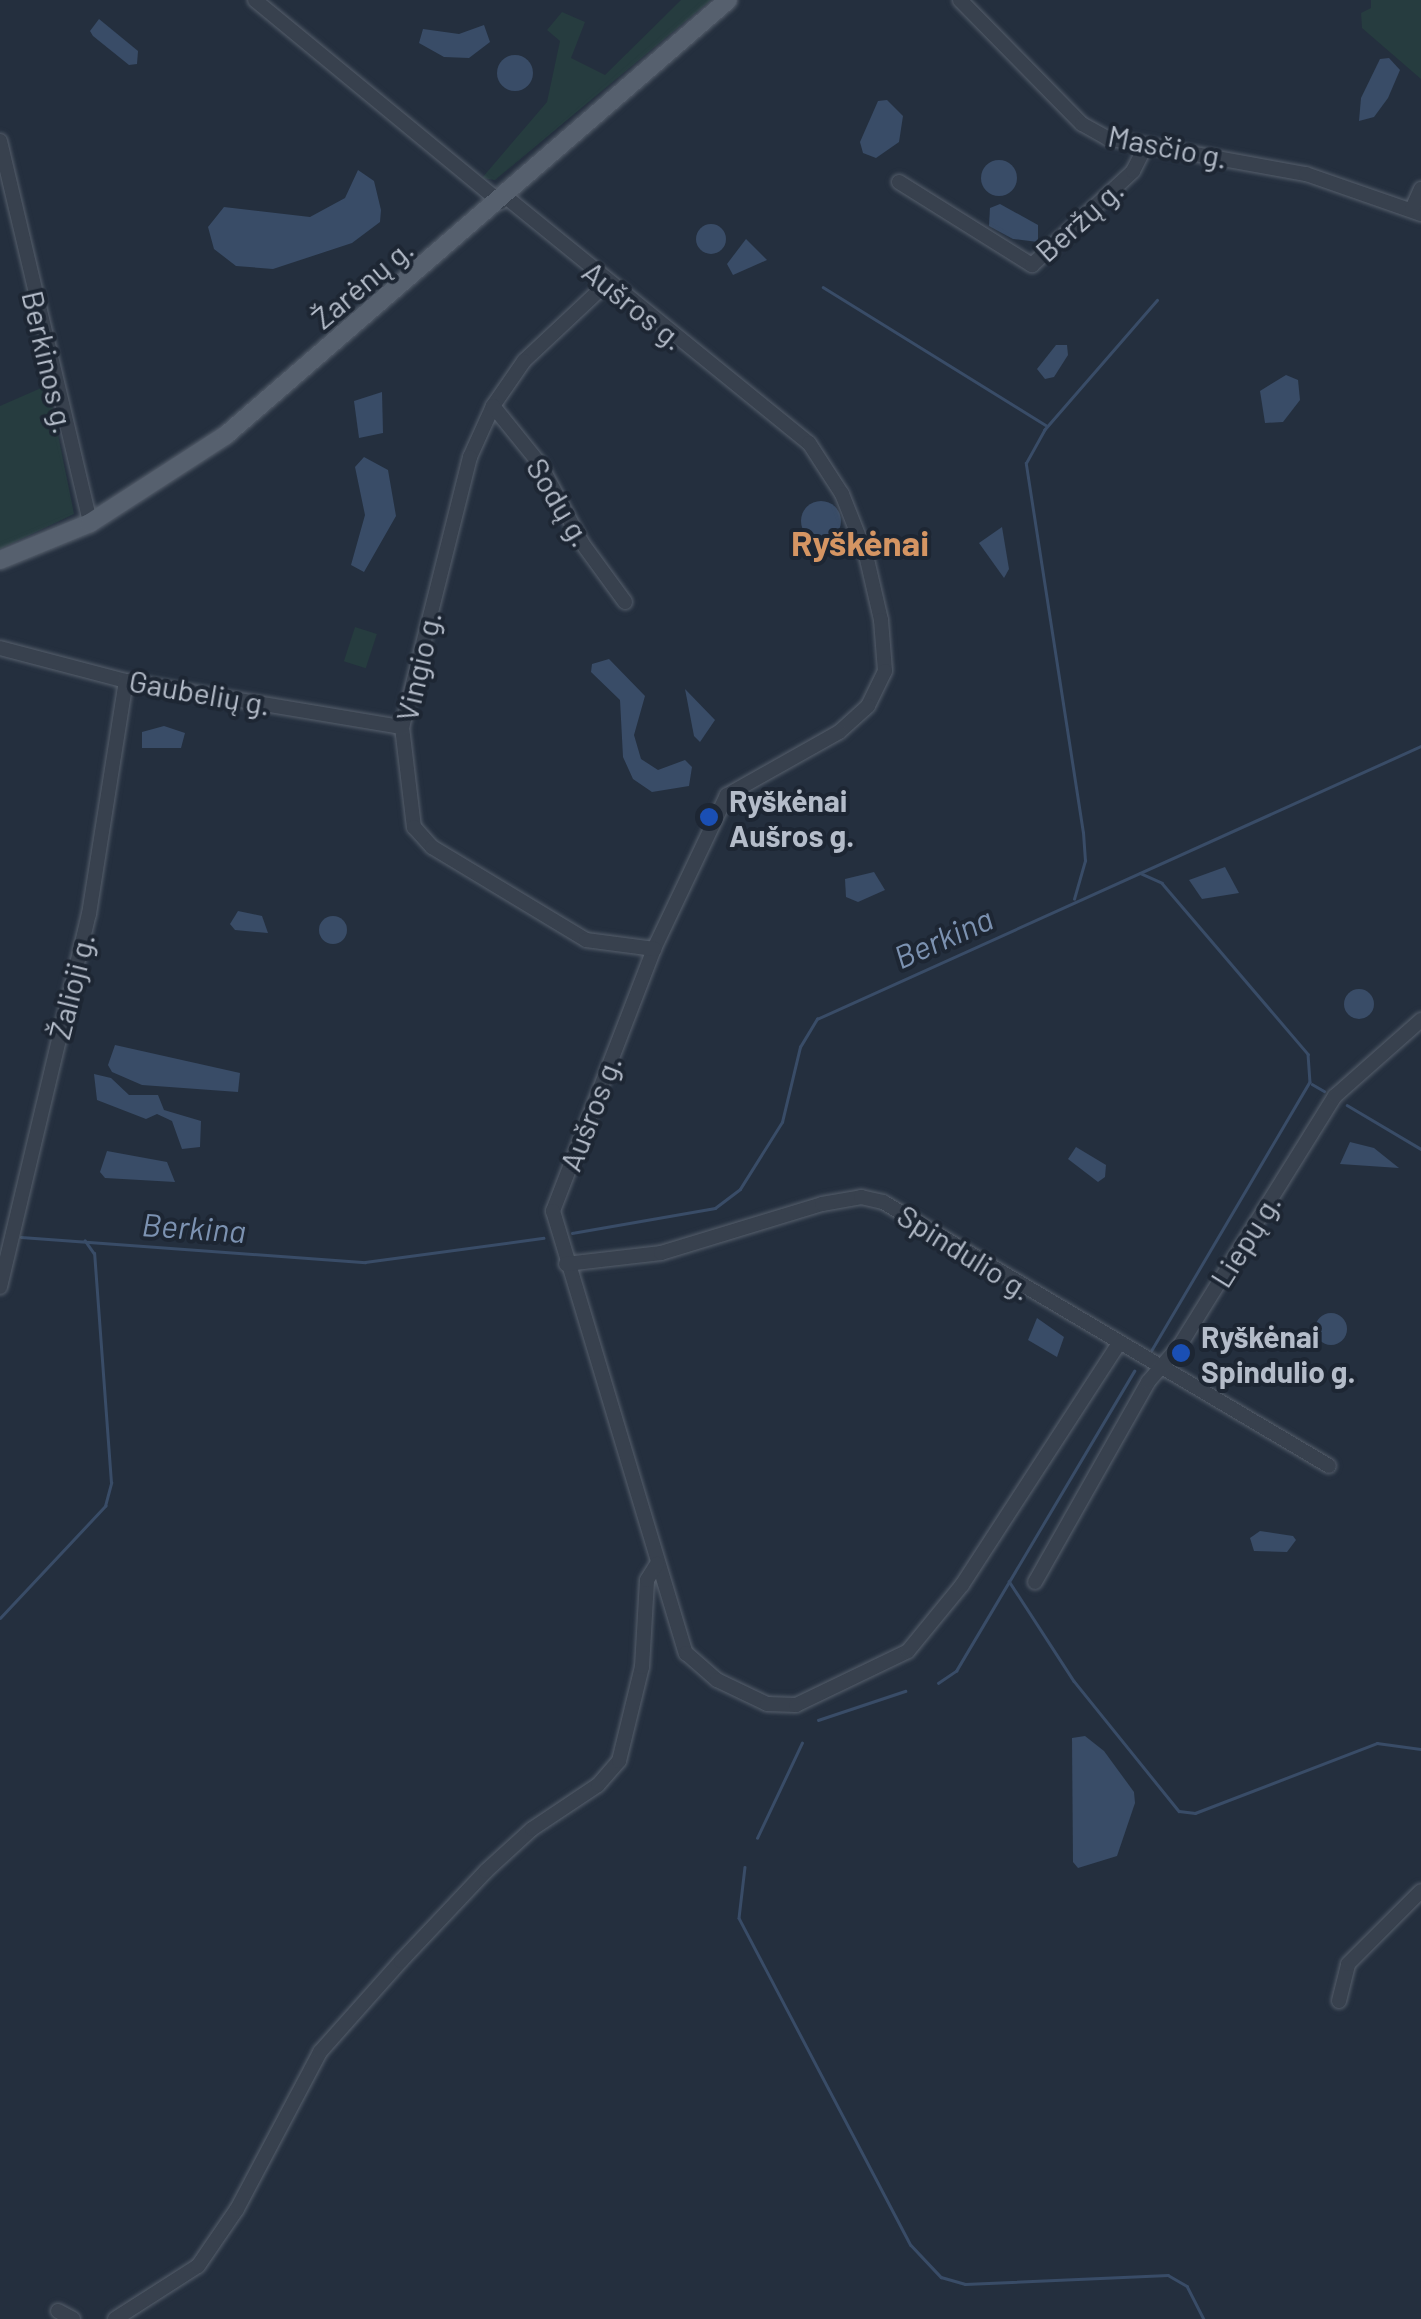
<!DOCTYPE html>
<html>
<head>
<meta charset="utf-8">
<style>
	body { margin:0 }
	#map { position:relative; width:1421px; height:2319px; overflow:hidden; background:#242f3e; font-family:Barlow,sans-serif }
	div>[style] { position:absolute }
	[style*='--x'] { left:calc(var(--x)*1px); top:calc(var(--y)*1px); width:calc(var(--w)*1px); rotate:calc(var(--a)*1deg) }
	.green>* { inset:0; background:#263c3f; transform-origin:0 0 }
	.water>* { inset:0; background:#394c67 }
	.round { border-radius:50% }
	.stream>* { height:2.5px; margin:-1.25px; padding:0 1.25px; transform-origin:1.25px; border-radius:1.25px; background:#394c67 }
	.roads { filter:drop-shadow(0 0 2px #565f6c) drop-shadow(0 0 2px #565f6c) }
	.minor>* { height:14px; margin:-7px; padding:0 7px; transform-origin:7px; border-radius:7px; background:#38414e }
	.major>* { height:18px; margin:-9px; padding:0 9px; transform-origin:9px; border-radius:9px; background:#56606e }
	.dots>* { width:28px; height:28px; translate:-50% -50%; box-sizing:border-box; border:5px solid #1d2633; border-radius:50% }
	span { translate:-50% -50%; white-space:nowrap; text-align:center; line-height:1.15; -webkit-text-stroke:8px #1d2633; paint-order:stroke }
	.street-label { font-size:30px; color:#b4bcc9 }
	.poi-label { font-size:30px; color:#b4bcc9; font-weight:700 }
	.left { translate:0 -50%; text-align:left }
	.water-label { font-size:32px; color:#7c92b1; font-style:italic }
	.quarter-label { font-size:35px; color:#d59563; font-weight:700 }
</style>
</head>
<body>
<div id="map">
	<div class="green">
		<i style="clip-path:polygon(681px 0,711px 0,495px 180px,482px 178px,547px 102px,560px 41px,547px 30px,562px 12px,585px 22px,571px 58px,605px 75px)"></i>
		<i style="clip-path:polygon(1371px 0,1421px 0,1421px 79px,1362px 28px,1361px 13px,1371px 8px)"></i>
		<i style="clip-path:polygon(48px 385px,74px 514px,0 549px,0 406px)"></i>
		<i style="left:355px;top:627px;width:23px;height:36px;rotate:18deg"></i>
	</div>
	<div class="water">
		<i style="clip-path:polygon(99px 19px,138px 51px,137px 64px,129px 65px,93px 36px,90px 31px)"></i>
		<i style="clip-path:polygon(484px 25px,490px 42px,469px 58px,444px 57px,419px 43px,423px 29px,459px 34px)"></i>
		<i class="round" style="left:497px;top:55px;width:36px;height:36px"></i>
		<i style="clip-path:polygon(1389px 58px,1400px 70px,1388px 98px,1374px 117px,1359px 121px,1361px 98px,1380px 59px)"></i>
		<i style="clip-path:polygon(887px 100px,903px 116px,899px 142px,876px 158px,863px 153px,860px 142px,878px 101px)"></i>
		<i class="round" style="left:981px;top:160px;width:36px;height:36px"></i>
		<i style="clip-path:polygon(358px 170px,374px 181px,381px 210px,380px 222px,352px 243px,273px 269px,236px 266px,214px 249px,208px 227px,224px 207px,310px 217px,345px 198px)"></i>
		<i style="clip-path:polygon(1000px 204px,1038px 225px,1038px 242px,1013px 239px,989px 226px,990px 208px)"></i>
		<i class="round" style="left:696px;top:224px;width:30px;height:30px"></i>
		<i style="clip-path:polygon(746px 239px,767px 260px,733px 275px,727px 264px)"></i>
		<i style="clip-path:polygon(1056px 345px,1067px 345px,1068px 355px,1054px 377px,1045px 379px,1037px 369px)"></i>
		<i style="clip-path:polygon(1286px 375px,1298px 380px,1300px 400px,1283px 422px,1265px 423px,1260px 391px)"></i>
		<i style="clip-path:polygon(382px 392px,383px 433px,359px 438px,354px 401px)"></i>
		<i style="clip-path:polygon(364px 457px,388px 470px,396px 516px,364px 572px,351px 565px,365px 515px,355px 467px)"></i>
		<i class="round" style="left:801px;top:501px;width:40px;height:40px"></i>
		<i style="clip-path:polygon(1002px 527px,1009px 569px,1004px 578px,979px 543px)"></i>
		<i style="clip-path:polygon(609px 659px,645px 696px,634px 735px,641px 759px,658px 770px,685px 760px,692px 767px,689px 786px,652px 792px,633px 779px,623px 757px,620px 700px,591px 672px,592px 664px)"></i>
		<i style="clip-path:polygon(685px 689px,715px 720px,700px 742px,694px 736px)"></i>
		<i style="clip-path:polygon(164px 726px,185px 733px,181px 748px,142px 748px,142px 732px)"></i>
		<i style="clip-path:polygon(1225px 867px,1239px 893px,1202px 899px,1189px 880px)"></i>
		<i style="clip-path:polygon(874px 872px,885px 890px,858px 902px,846px 897px,845px 879px)"></i>
		<i style="clip-path:polygon(238px 911px,262px 916px,268px 933px,235px 930px,230px 924px)"></i>
		<i class="round" style="left:319px;top:916px;width:28px;height:28px"></i>
		<i class="round" style="left:1344px;top:989px;width:30px;height:30px"></i>
		<i style="clip-path:polygon(115px 1045px,240px 1073px,238px 1092px,142px 1085px,112px 1072px,108px 1065px)"></i>
		<i style="clip-path:polygon(94px 1074px,111px 1078px,129px 1095px,158px 1095px,164px 1110px,201px 1121px,200px 1147px,182px 1149px,172px 1121px,157px 1114px,146px 1119px,97px 1100px)"></i>
		<i style="clip-path:polygon(1350px 1142px,1374px 1148px,1399px 1168px,1340px 1164px)"></i>
		<i style="clip-path:polygon(1076px 1147px,1106px 1165px,1105px 1177px,1098px 1182px,1068px 1159px)"></i>
		<i style="clip-path:polygon(107px 1151px,167px 1162px,175px 1182px,105px 1178px,100px 1172px)"></i>
		<i class="round" style="left:1315px;top:1313px;width:32px;height:32px"></i>
		<i style="clip-path:polygon(1037px 1318px,1064px 1337px,1057px 1357px,1028px 1340px)"></i>
		<i style="clip-path:polygon(1260px 1531px,1293px 1536px,1296px 1540px,1287px 1552px,1254px 1551px,1250px 1538px)"></i>
		<i style="clip-path:polygon(1085px 1736px,1104px 1751px,1134px 1792px,1135px 1803px,1117px 1856px,1078px 1868px,1073px 1862px,1072px 1738px)"></i>
	</div>
	<div class="stream">
		<i style="--x:823;--y:287;--w:262;--a:31.8"></i>
		<i style="--x:1140;--y:873;--w:24;--a:24"></i>
		<i style="--x:1162;--y:883;--w:225;--a:49.5"></i>
		<i style="--x:1308;--y:1054;--w:28;--a:86"></i>
		<i style="--x:1310;--y:1082;--w:311;--a:120.5"></i>
		<i style="--x:1074;--y:899;--w:40;--a:-74"></i>
		<i style="--x:1085;--y:861;--w:28;--a:-94"></i>
		<i style="--x:1083;--y:833;--w:374;--a:-98.8"></i>
		<i style="--x:1026;--y:463;--w:38;--a:-61"></i>
		<i style="--x:1044;--y:430;--w:172;--a:-49"></i>
		<i style="--x:1312;--y:1084;--w:14;--a:30"></i>
		<i style="--x:1347;--y:1105;--w:86;--a:30.7"></i>
		<i style="--x:572;--y:1233;--w:145;--a:-9.9"></i>
		<i style="--x:715;--y:1208;--w:31;--a:-37"></i>
		<i style="--x:740;--y:1189;--w:79;--a:-57.9"></i>
		<i style="--x:782;--y:1122;--w:77;--a:-76.5"></i>
		<i style="--x:800;--y:1047;--w:33;--a:-59"></i>
		<i style="--x:817;--y:1019;--w:663;--a:-24.32"></i>
		<i style="--x:21;--y:1237;--w:345;--a:4.2"></i>
		<i style="--x:365;--y:1262;--w:180;--a:-7.7"></i>
		<i style="--x:1009;--y:1581;--w:119;--a:57"></i>
		<i style="--x:1074;--y:1681;--w:167;--a:51.1"></i>
		<i style="--x:1179;--y:1811;--w:16;--a:7"></i>
		<i style="--x:1195;--y:1813;--w:195;--a:-21"></i>
		<i style="--x:1377;--y:1743;--w:44;--a:7.8"></i>
		<i style="--x:0;--y:1618;--w:154;--a:-46.8"></i>
		<i style="--x:105;--y:1506;--w:24;--a:-75"></i>
		<i style="--x:111;--y:1483;--w:230;--a:-94.2"></i>
		<i style="--x:94;--y:1254;--w:16;--a:-125"></i>
		<i style="--x:938;--y:1683;--w:22;--a:-34"></i>
		<i style="--x:956;--y:1671;--w:349;--a:-59.3"></i>
		<i style="--x:818;--y:1720;--w:92;--a:-18.4"></i>
		<i style="--x:757;--y:1838;--w:105;--a:-64.7"></i>
		<i style="--x:745;--y:1867;--w:51;--a:96.7"></i>
		<i style="--x:739;--y:1918;--w:369;--a:62.3"></i>
		<i style="--x:911;--y:2245;--w:44;--a:46.8"></i>
		<i style="--x:941;--y:2277;--w:25;--a:16"></i>
		<i style="--x:965;--y:2284;--w:203;--a:-2.5"></i>
		<i style="--x:1168;--y:2275;--w:22;--a:30"></i>
		<i style="--x:1187;--y:2286;--w:37;--a:63"></i>
	</div>
	<div class="roads">
		<div class="minor">
			<i style="--x:255;--y:0;--w:318;--a:39.5"></i>
			<i style="--x:960;--y:0;--w:174;--a:45.5"></i>
			<i style="--x:1082;--y:124;--w:29;--a:29"></i>
			<i style="--x:1107;--y:138;--w:202;--a:10.3"></i>
			<i style="--x:1306;--y:174;--w:122;--a:19.2"></i>
			<i style="--x:0;--y:141;--w:392;--a:76.7"></i>
			<i style="--x:899;--y:182;--w:157;--a:32"></i>
			<i style="--x:1032;--y:265;--w:138;--a:-42.9"></i>
			<i style="--x:1133;--y:171;--w:27;--a:-63"></i>
			<i style="--x:506;--y:197;--w:390;--a:39.1"></i>
			<i style="--x:809;--y:443;--w:61;--a:57.1"></i>
			<i style="--x:842;--y:494;--w:66;--a:68.5"></i>
			<i style="--x:866;--y:555;--w:67;--a:77"></i>
			<i style="--x:881;--y:620;--w:51;--a:85.5"></i>
			<i style="--x:885;--y:671;--w:39;--a:116"></i>
			<i style="--x:868;--y:706;--w:39;--a:138"></i>
			<i style="--x:839;--y:732;--w:129;--a:150.6"></i>
			<i style="--x:727;--y:795;--w:170;--a:115.4"></i>
			<i style="--x:654;--y:949;--w:281;--a:111.1"></i>
			<i style="--x:553;--y:1211;--w:462;--a:73.3"></i>
			<i style="--x:686;--y:1653;--w:41;--a:41.1"></i>
			<i style="--x:717;--y:1680;--w:55;--a:25.6"></i>
			<i style="--x:767;--y:1704;--w:29;--a:2"></i>
			<i style="--x:796;--y:1705;--w:124;--a:-25.7"></i>
			<i style="--x:908;--y:1651;--w:85;--a:-50.7"></i>
			<i style="--x:962;--y:1585;--w:285;--a:-57"></i>
			<i style="--x:1412;--y:209;--w:22;--a:-66"></i>
			<i style="--x:606;--y:284;--w:112;--a:136.8"></i>
			<i style="--x:524;--y:361;--w:55;--a:124.6"></i>
			<i style="--x:493;--y:406;--w:56;--a:114.3"></i>
			<i style="--x:470;--y:457;--w:278;--a:104.1"></i>
			<i style="--x:402;--y:727;--w:101;--a:83.2"></i>
			<i style="--x:414;--y:827;--w:27;--a:48"></i>
			<i style="--x:432;--y:847;--w:180;--a:31.1"></i>
			<i style="--x:586;--y:940;--w:69;--a:7.5"></i>
			<i style="--x:493;--y:406;--w:75;--a:51"></i>
			<i style="--x:540;--y:464;--w:89;--a:62"></i>
			<i style="--x:582;--y:543;--w:73;--a:53.9"></i>
			<i style="--x:0;--y:648;--w:130;--a:14.7"></i>
			<i style="--x:126;--y:681;--w:280;--a:9.5"></i>
			<i style="--x:566;--y:1264;--w:96;--a:-6.6"></i>
			<i style="--x:661;--y:1253;--w:168;--a:-16.9"></i>
			<i style="--x:822;--y:1204;--w:40;--a:-10"></i>
			<i style="--x:861;--y:1197;--w:23;--a:13"></i>
			<i style="--x:883;--y:1202;--w:518;--a:30.62"></i>
			<i style="--x:0;--y:1287;--w:383;--a:-76.6"></i>
			<i style="--x:89;--y:914;--w:236;--a:-81"></i>
			<i style="--x:1035;--y:1582;--w:230;--a:-60.5"></i>
			<i style="--x:1148;--y:1382;--w:49;--a:-49.1"></i>
			<i style="--x:1180;--y:1345;--w:293;--a:-58.1"></i>
			<i style="--x:1335;--y:1096;--w:115;--a:-41.5"></i>
			<i style="--x:1339;--y:2001;--w:38;--a:-76"></i>
			<i style="--x:1348;--y:1964;--w:103;--a:-45"></i>
			<i style="--x:58;--y:2311;--w:17;--a:28"></i>
			<i style="--x:115;--y:2319;--w:98;--a:-32.6"></i>
			<i style="--x:198;--y:2266;--w:69;--a:-55.6"></i>
			<i style="--x:237;--y:2209;--w:178;--a:-62.1"></i>
			<i style="--x:320;--y:2052;--w:122;--a:-48.3"></i>
			<i style="--x:401;--y:1961;--w:124;--a:-46.6"></i>
			<i style="--x:486;--y:1871;--w:62;--a:-42.4"></i>
			<i style="--x:532;--y:1829;--w:79;--a:-33.7"></i>
			<i style="--x:598;--y:1785;--w:32;--a:-49"></i>
			<i style="--x:619;--y:1761;--w:97;--a:-76.3"></i>
			<i style="--x:642;--y:1667;--w:87;--a:-86.7"></i>
			<i style="--x:647;--y:1580;--w:19;--a:-58"></i>
		</div>
		<div class="major">
			<i style="--x:0;--y:560;--w:97;--a:-22.3"></i>
			<i style="--x:90;--y:523;--w:162;--a:-32.9"></i>
			<i style="--x:226;--y:435;--w:664;--a:-40.91"></i>
		</div>
	</div>
	<div class="dots">
		<i style="left:709px;top:817px;background:#1a4fb4"></i>
		<i style="left:1181px;top:1353px;background:#1a4fb4"></i>
	</div>
	<div class="street-label">
		<span style="left:1168px;top:146px;rotate:11deg">Masčio g.</span>
		<span style="left:1079px;top:220px;rotate:-42deg">Beržų g.</span>
		<span style="left:362px;top:283px;rotate:-40deg">Žarėnų g.</span>
		<span style="left:634px;top:305px;rotate:39deg">Aušros g.</span>
		<span style="left:49px;top:362px;rotate:77deg">Berkinos g.</span>
		<span style="left:560px;top:502px;rotate:59deg">Sodų g.</span>
		<span style="left:418px;top:666px;rotate:-77deg">Vingio g.</span>
		<span style="left:200px;top:692px;rotate:10deg">Gaubelių g.</span>
		<span style="left:71px;top:986px;rotate:-76deg">Žalioji g.</span>
		<span style="left:590px;top:1113px;rotate:-69deg">Aušros g.</span>
		<span style="left:1245px;top:1240px;rotate:-58deg">Liepų g.</span>
		<span style="left:965px;top:1252px;rotate:32deg">Spindulio g.</span>
	</div>
	<div class="poi-label">
		<span class="left" style="left:729px;top:817px">Ryškėnai<br>Aušros g.</span>
		<span class="left" style="left:1201px;top:1353px">Ryškėnai<br>Spindulio g.</span>
	</div>
	<div class="water-label">
		<span style="left:943px;top:937px;rotate:-24deg">Berkina</span>
		<span style="left:194px;top:1227px;rotate:4deg">Berkina</span>
	</div>
	<div class="quarter-label">
		<span style="left:860px;top:542px">Ryškėnai</span>
	</div>
</div>
</body>
</html>
